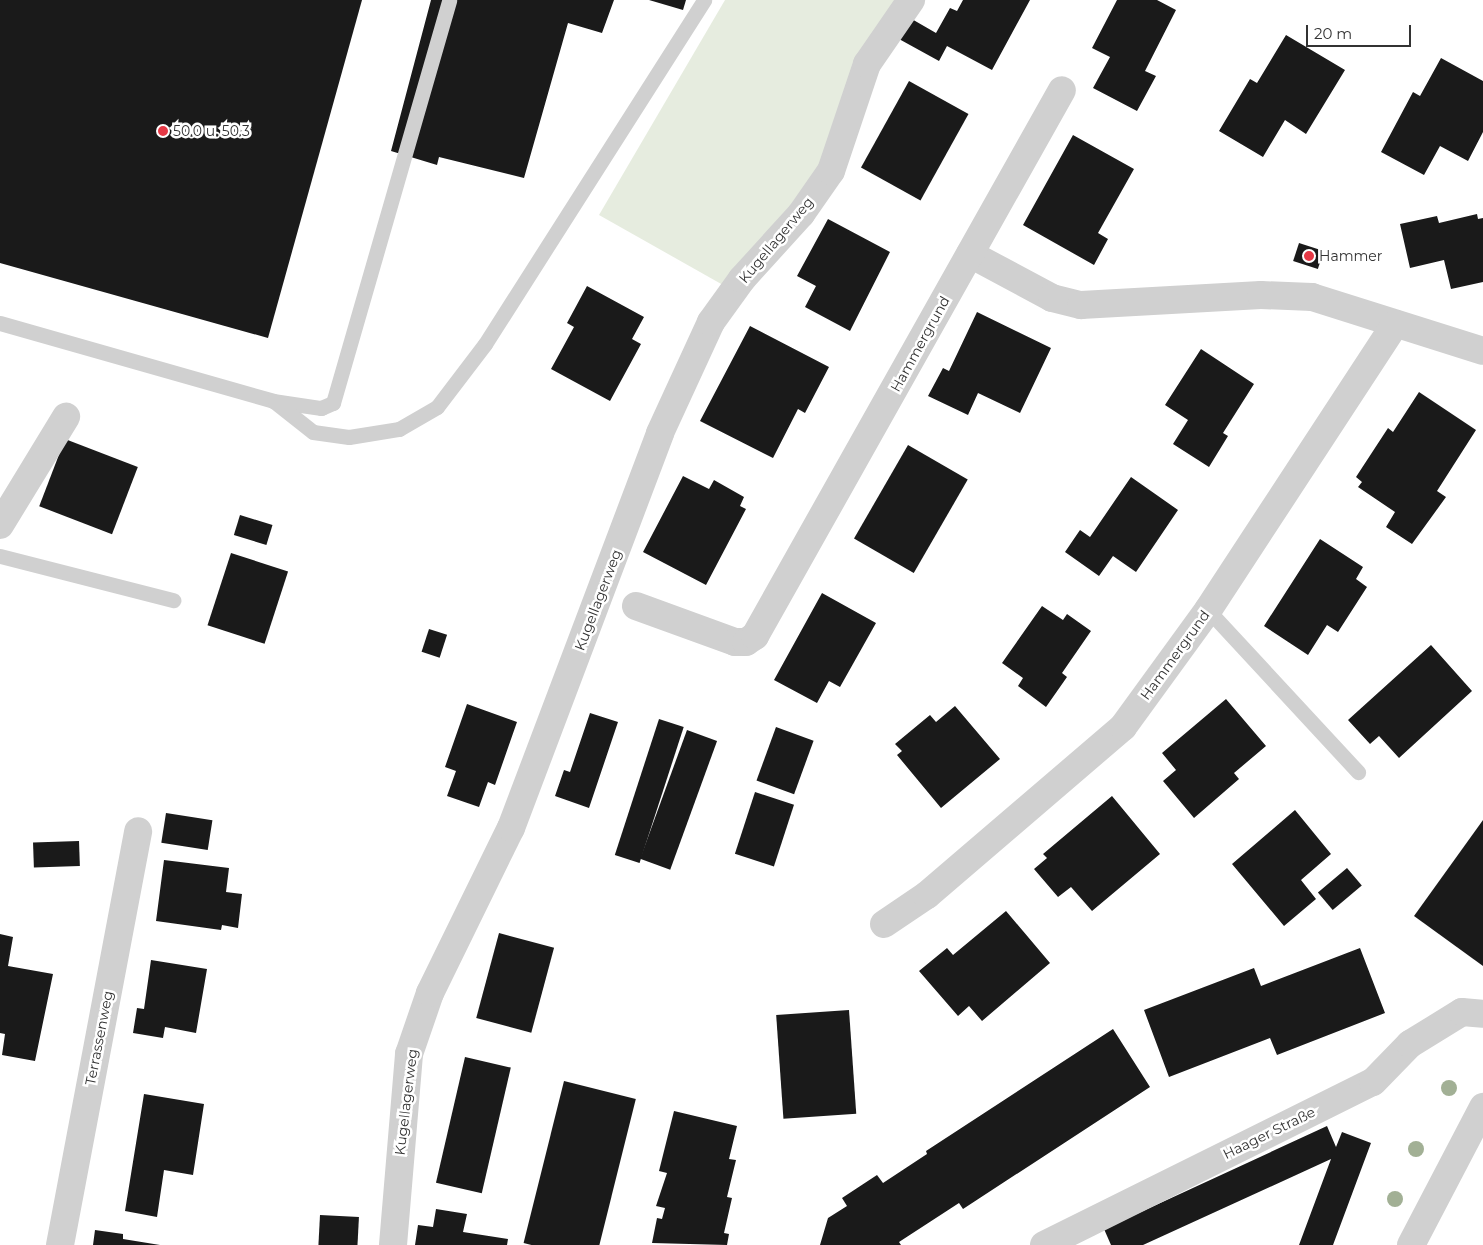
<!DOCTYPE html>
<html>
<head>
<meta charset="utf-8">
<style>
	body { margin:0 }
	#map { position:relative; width:1483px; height:1245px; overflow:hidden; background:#fff; font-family:Montserrat,sans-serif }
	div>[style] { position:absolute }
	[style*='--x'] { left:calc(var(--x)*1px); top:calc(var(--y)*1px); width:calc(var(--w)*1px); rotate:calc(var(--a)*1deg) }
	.green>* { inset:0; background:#e6ecdf }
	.building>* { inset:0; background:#1a1a1a; transform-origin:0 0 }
	.lane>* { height:15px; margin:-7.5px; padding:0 7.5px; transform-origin:7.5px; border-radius:7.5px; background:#d0d0d0 }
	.street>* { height:28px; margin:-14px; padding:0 14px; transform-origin:14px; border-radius:14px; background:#d0d0d0 }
	.trees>* { width:16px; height:16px; margin:-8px; border-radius:50%; background:#a2b095 }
	.dots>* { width:14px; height:14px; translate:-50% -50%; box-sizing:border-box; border:2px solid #fff; border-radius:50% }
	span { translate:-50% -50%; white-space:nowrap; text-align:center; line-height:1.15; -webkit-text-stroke:5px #fff; paint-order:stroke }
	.poi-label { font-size:14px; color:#333 }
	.left { translate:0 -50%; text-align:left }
	.street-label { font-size:14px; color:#333 }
	.scale { position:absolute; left:1306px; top:25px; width:105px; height:22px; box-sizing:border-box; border:2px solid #333; border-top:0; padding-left:6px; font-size:15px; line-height:18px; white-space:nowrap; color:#333; -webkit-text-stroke:4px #fff; paint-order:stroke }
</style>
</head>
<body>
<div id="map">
	<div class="green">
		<i style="clip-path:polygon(725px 0,899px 0,816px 171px,765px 239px,723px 285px,599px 215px)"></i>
	</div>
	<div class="building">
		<i style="clip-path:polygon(0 0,362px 0,268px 338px,0 263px)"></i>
		<i style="clip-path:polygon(431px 0,614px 0,602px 33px,568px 23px,524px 178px,439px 157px,437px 165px,391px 151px)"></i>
		<i style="clip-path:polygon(649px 0,686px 0,683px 10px)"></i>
		<i style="clip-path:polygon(963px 0,1030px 0,992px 70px,947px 46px,939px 61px,899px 39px,910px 18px,936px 33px,950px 8px,957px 11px)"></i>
		<i style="clip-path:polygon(1117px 0,1157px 0,1176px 10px,1145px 71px,1156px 76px,1137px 111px,1093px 88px,1110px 57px,1092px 48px)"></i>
		<i style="clip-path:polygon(1286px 35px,1345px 70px,1306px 134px,1285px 120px,1263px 157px,1219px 131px,1250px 79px,1257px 83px)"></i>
		<i style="clip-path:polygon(1441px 58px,1483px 81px,1483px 132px,1468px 161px,1440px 146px,1424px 175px,1381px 152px,1413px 92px,1420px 96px)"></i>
		<i style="left:909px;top:81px;width:68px;height:99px;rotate:29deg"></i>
		<i style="clip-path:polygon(1073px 135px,1134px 169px,1098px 233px,1108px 239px,1094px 265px,1023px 225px)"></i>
		<i style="clip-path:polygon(1477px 214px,1478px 219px,1483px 218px,1483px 282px,1451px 289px,1444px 260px,1410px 268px,1400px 224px,1437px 216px,1439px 223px)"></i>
		<i style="clip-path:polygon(828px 219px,890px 252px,850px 331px,805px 307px,816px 286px,797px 276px)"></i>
		<i style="left:1299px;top:243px;width:26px;height:19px;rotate:18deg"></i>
		<i style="clip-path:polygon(587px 286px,644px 317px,632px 339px,641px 344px,610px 401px,551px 369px,574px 327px,567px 323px)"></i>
		<i style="clip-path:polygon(977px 312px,1051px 348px,1020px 413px,978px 393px,968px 415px,928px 396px,943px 368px,949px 371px)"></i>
		<i style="clip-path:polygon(750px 326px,829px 367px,805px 413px,798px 409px,773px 458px,700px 421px)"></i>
		<i style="clip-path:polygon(1201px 349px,1254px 384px,1223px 433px,1228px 436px,1209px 467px,1173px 444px,1188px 420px,1165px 405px)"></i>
		<i style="clip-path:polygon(1419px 392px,1476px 430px,1437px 491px,1446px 497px,1412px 544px,1386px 527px,1395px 512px,1358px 487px,1362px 482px,1356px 477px,1388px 428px,1393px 432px)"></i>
		<i style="left:65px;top:439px;width:78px;height:72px;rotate:21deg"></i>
		<i style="left:908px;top:445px;width:69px;height:108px;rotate:30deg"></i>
		<i style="clip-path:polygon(683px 476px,709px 489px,714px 480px,744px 497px,740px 506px,746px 509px,706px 585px,643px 552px)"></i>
		<i style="clip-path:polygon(1131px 477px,1178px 510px,1136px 572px,1113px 556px,1099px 576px,1065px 552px,1080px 530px,1090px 537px)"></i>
		<i style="left:240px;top:515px;width:34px;height:21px;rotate:17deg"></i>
		<i style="clip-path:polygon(1320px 539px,1363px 567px,1356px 579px,1367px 587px,1338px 632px,1327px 625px,1308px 655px,1264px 626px)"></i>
		<i style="left:231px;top:553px;width:60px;height:76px;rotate:18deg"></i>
		<i style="clip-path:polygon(822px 593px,876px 623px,840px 687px,829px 681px,817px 703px,774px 680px)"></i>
		<i style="clip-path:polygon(1042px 606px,1063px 620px,1067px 614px,1091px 631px,1062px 673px,1067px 677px,1046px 707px,1018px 686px,1023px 678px,1002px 663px)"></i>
		<i style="left:429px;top:629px;width:19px;height:24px;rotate:18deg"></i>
		<i style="clip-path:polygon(1431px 645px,1472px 691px,1399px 758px,1379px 736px,1370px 744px,1348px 720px)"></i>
		<i style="clip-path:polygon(1226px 699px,1266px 746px,1234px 773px,1239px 779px,1194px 818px,1163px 781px,1176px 770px,1162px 753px)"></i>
		<i style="clip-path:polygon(467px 704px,517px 722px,495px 785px,488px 782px,479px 807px,447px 796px,456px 771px,445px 767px)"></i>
		<i style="clip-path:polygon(955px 706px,1000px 759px,941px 808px,897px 755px,902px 751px,895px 744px,930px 715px,936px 722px)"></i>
		<i style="clip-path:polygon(590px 713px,618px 722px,589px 808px,555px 796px,564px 770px,570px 772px)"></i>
		<i style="left:659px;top:719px;width:26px;height:143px;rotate:18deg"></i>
		<i style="left:776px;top:727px;width:40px;height:57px;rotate:20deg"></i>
		<i style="left:687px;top:730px;width:32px;height:137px;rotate:20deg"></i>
		<i style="left:755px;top:792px;width:41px;height:65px;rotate:18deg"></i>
		<i style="clip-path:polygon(1112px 796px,1160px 854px,1092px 911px,1071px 887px,1058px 897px,1034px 869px,1047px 858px,1043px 854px)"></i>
		<i style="clip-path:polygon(1295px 810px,1331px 854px,1301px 880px,1316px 899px,1284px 926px,1232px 864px)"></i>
		<i style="left:166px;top:813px;width:47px;height:30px;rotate:9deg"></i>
		<i style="clip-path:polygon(1483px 820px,1483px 966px,1414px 916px)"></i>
		<i style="left:79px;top:841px;width:25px;height:46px;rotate:88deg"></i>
		<i style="clip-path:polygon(164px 860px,229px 868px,226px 892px,242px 894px,238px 928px,222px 925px,221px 930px,156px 921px)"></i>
		<i style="left:1347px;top:868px;width:23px;height:38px;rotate:50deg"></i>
		<i style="clip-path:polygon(1006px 911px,1050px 963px,982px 1021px,969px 1006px,958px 1016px,919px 971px,947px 948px,953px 955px)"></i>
		<i style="left:499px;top:933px;width:57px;height:88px;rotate:15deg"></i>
		<i style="clip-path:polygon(0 934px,13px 937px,8px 966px,53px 974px,35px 1061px,2px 1055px,5px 1034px,0 1033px)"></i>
		<i style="clip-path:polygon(1360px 948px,1385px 1013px,1277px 1055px,1270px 1038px,1169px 1077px,1144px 1010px,1254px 968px,1261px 986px)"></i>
		<i style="clip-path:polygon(151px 960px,207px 969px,196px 1033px,165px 1027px,163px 1038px,133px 1033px,137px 1008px,144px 1009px)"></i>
		<i style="left:849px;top:1010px;width:104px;height:73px;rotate:86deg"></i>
		<i style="clip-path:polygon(1113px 1029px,1150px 1087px,963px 1209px,959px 1203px,899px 1242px,901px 1245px,820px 1245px,828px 1218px,847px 1206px,842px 1198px,877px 1175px,883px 1183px,927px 1154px,926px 1151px)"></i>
		<i style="left:465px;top:1057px;width:47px;height:129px;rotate:13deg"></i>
		<i style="left:564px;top:1081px;width:74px;height:167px;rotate:14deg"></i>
		<i style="clip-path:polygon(144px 1094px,204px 1104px,193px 1175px,164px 1170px,157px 1217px,125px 1211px)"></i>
		<i style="clip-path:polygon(674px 1111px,737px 1126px,729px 1159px,736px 1160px,727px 1197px,732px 1198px,724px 1233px,729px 1234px,727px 1245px,652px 1243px,657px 1218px,662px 1219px,665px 1208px,656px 1206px,667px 1173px,659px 1171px)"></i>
		<i style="clip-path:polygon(1327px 1126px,1336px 1147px,1342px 1132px,1371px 1143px,1333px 1245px,1299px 1245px,1331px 1159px,1143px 1245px,1111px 1245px,1104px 1229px)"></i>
		<i style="clip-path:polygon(436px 1209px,467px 1214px,463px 1232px,508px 1239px,507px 1245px,415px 1245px,418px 1225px,433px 1227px)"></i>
		<i style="left:320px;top:1215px;width:39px;height:30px;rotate:3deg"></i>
		<i style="clip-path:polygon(95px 1230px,123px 1234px,123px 1239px,160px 1245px,93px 1245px)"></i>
	</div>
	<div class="lane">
		<i style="--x:0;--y:323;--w:284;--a:15.9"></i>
		<i style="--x:273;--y:401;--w:49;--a:8.3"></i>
		<i style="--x:321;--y:408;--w:13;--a:-23"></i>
		<i style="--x:333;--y:403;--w:419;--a:-73.9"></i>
		<i style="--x:275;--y:402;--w:48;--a:38.3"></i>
		<i style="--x:313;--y:432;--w:36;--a:8"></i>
		<i style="--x:349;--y:437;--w:51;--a:-9.1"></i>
		<i style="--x:399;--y:429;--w:44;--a:-30.1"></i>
		<i style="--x:437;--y:407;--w:79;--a:-52.7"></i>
		<i style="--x:485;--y:344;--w:408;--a:-57.5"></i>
		<i style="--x:0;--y:556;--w:179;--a:14.3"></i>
		<i style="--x:1208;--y:610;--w:221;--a:47.2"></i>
	</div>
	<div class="street">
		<i style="--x:970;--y:254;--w:93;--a:28.2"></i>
		<i style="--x:1052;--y:298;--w:30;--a:14"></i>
		<i style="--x:1081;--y:305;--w:180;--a:-3.2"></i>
		<i style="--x:1261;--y:295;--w:51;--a:2.2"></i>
		<i style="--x:1312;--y:297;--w:179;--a:17.5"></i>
		<i style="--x:0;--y:525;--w:127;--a:-58.6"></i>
		<i style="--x:636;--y:606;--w:105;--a:20"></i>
		<i style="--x:735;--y:642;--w:11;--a:0"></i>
		<i style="--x:746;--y:642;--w:11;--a:-34"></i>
		<i style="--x:755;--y:636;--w:626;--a:-60.65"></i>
		<i style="--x:884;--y:924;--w:52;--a:-34"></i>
		<i style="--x:927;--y:895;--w:258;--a:-40.6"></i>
		<i style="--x:1123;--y:727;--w:145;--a:-54"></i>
		<i style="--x:1208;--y:610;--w:342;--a:-56.8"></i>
		<i style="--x:60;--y:1245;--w:421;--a:-79.3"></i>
		<i style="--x:393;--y:1245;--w:192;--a:-85.2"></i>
		<i style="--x:409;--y:1054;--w:65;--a:-71"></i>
		<i style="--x:430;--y:993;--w:184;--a:-63.9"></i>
		<i style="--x:511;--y:828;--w:422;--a:-69.3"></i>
		<i style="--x:660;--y:433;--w:122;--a:-65.3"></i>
		<i style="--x:711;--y:322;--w:53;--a:-54.2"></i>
		<i style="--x:742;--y:279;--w:88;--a:-47.8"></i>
		<i style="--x:801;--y:214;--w:52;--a:-55.1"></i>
		<i style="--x:831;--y:171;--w:113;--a:-71.4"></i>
		<i style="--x:867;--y:64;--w:78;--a:-55.5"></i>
		<i style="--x:1044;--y:1245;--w:367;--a:-26.4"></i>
		<i style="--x:1373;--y:1082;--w:53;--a:-45.8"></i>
		<i style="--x:1410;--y:1044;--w:61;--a:-31.6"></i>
		<i style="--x:1462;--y:1012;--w:21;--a:5"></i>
		<i style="--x:1411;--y:1245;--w:156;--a:-62.4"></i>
	</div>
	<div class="trees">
		<i style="left:1449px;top:1088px"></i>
		<i style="left:1416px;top:1149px"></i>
		<i style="left:1395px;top:1199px"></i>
	</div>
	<div class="dots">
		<i style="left:163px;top:131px;background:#e63946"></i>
		<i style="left:1309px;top:256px;background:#e63946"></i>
	</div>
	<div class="poi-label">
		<span class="left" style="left:173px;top:131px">50.0 u. 50.3</span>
		<span class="left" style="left:1319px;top:256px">Hammer</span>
	</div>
	<div class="street-label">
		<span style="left:776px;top:240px;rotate:-50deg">Kugellagerweg</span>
		<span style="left:920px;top:344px;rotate:-61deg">Hammergrund</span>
		<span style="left:598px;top:600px;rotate:-69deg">Kugellagerweg</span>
		<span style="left:1175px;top:655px;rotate:-54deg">Hammergrund</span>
		<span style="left:99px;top:1038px;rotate:-79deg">Terrassenweg</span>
		<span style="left:406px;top:1102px;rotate:-83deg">Kugellagerweg</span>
		<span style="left:1269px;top:1133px;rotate:-26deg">Haager Straße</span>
	</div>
	<div class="scale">20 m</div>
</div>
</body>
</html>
